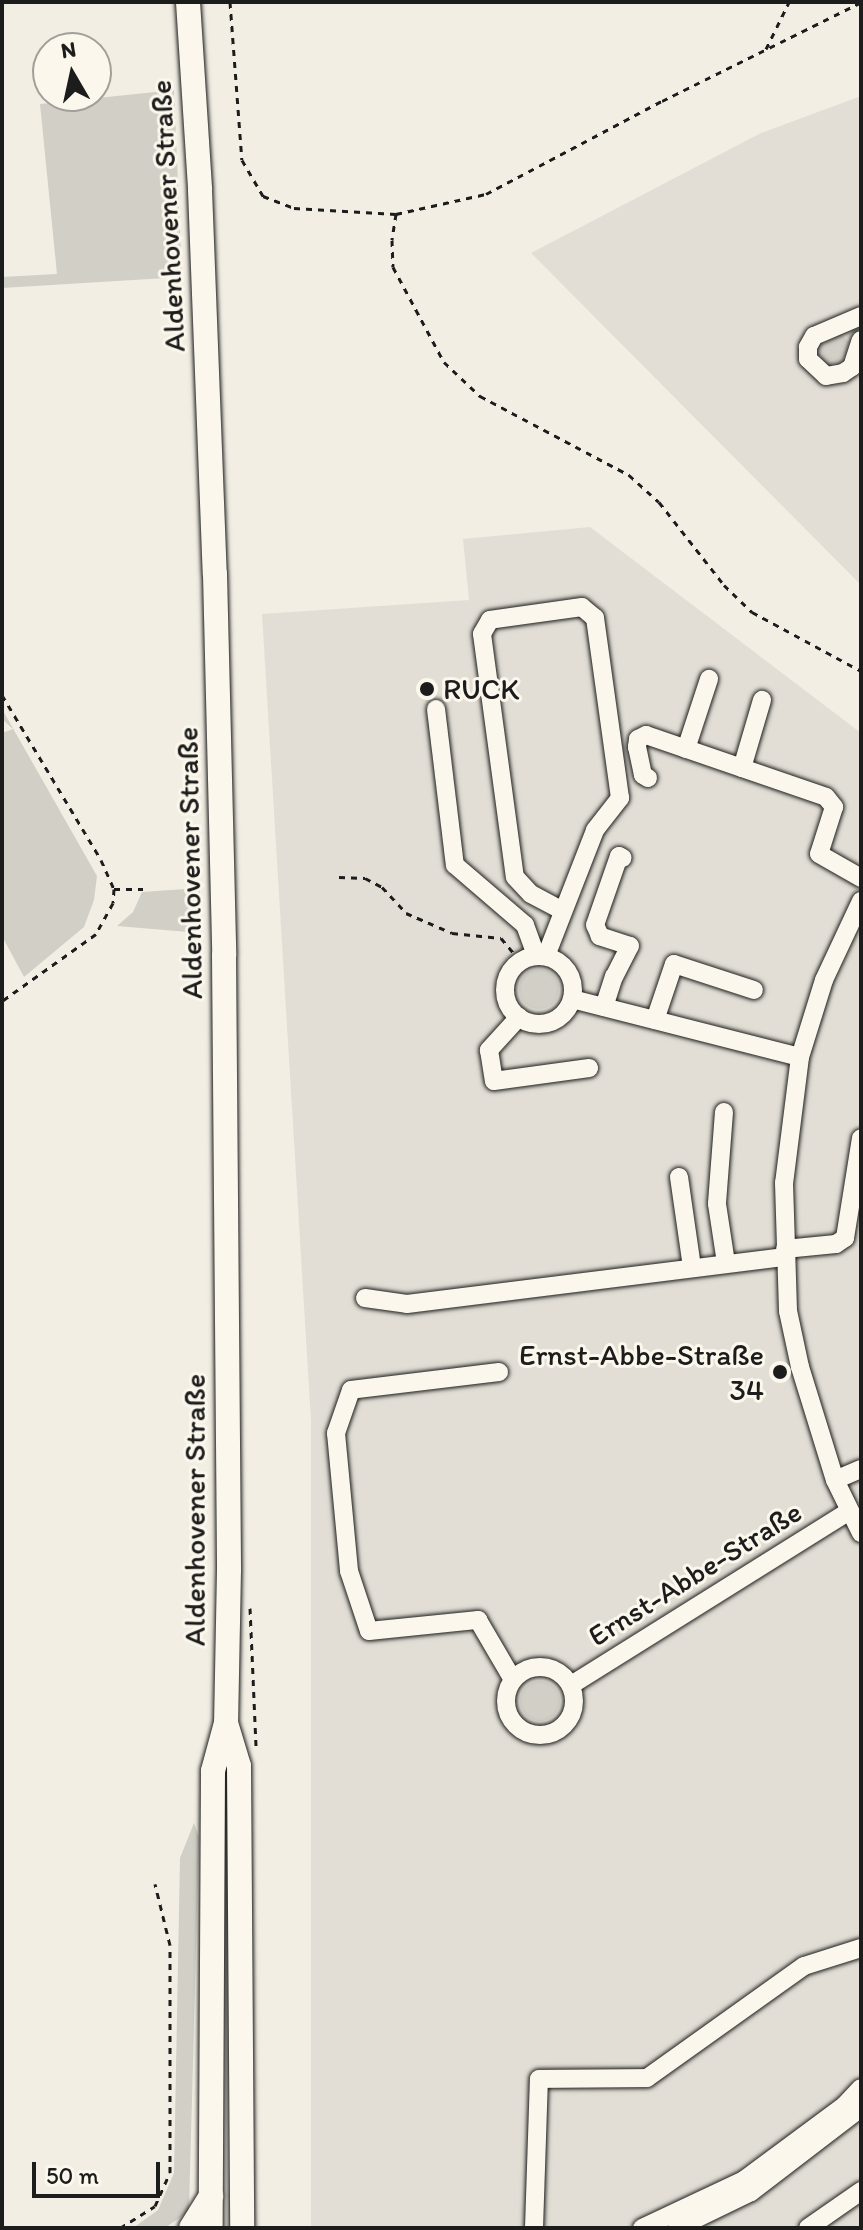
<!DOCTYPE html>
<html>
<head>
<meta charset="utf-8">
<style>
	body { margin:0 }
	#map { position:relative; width:863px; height:2230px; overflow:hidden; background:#f2eee4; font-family:Itim,sans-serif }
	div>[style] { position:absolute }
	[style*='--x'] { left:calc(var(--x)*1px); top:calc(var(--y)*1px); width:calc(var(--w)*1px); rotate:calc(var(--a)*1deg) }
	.built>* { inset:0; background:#e2ded5 }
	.green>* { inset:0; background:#d2cfc6 }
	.round { border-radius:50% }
	.path>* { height:3px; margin-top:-1.5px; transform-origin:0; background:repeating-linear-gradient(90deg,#1c1c1c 0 6px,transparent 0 12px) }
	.roads { filter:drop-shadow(0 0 2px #1c1c1c) drop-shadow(0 0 2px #1c1c1c) }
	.minor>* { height:18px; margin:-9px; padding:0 9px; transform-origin:9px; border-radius:9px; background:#fbf7ec }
	.minor>.ring { margin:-9px; padding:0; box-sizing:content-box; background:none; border:18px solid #fbf7ec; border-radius:50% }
	.major>* { height:24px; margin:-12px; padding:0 12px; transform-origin:12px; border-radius:12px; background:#fbf7ec }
	.dots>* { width:22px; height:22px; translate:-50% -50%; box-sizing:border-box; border:4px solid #fbf7ec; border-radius:50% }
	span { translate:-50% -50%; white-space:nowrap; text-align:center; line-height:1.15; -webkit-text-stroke:6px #fbf7ec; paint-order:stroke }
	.street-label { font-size:30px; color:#1c1c1c }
	.poi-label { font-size:30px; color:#1c1c1c }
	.left { translate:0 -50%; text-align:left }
	.right { translate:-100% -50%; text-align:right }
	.frame { position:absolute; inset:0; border:4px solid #1c1c1c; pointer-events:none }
	.north { position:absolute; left:32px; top:32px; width:80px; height:80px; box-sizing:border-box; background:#fbf7ec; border:2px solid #a29f99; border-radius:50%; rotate:351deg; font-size:22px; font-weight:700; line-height:32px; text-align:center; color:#1c1c1c }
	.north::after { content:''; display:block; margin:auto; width:28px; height:36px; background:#1c1c1c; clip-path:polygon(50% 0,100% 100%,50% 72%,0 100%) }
	.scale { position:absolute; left:32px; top:2162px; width:128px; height:36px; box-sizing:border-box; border:4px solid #1c1c1c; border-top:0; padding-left:10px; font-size:24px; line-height:28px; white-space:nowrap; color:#1c1c1c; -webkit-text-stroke:6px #fbf7ec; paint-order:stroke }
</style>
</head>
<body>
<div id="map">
	<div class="built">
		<i style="clip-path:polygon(861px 96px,861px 585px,531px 253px,761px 133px)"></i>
		<i style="clip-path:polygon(590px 527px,861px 733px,861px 2228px,311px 2228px,311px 1421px,262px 614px,469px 600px,463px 539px)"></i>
	</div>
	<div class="green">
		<i style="clip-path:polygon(174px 90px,182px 277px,2px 288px,2px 277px,57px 274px,40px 104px)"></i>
		<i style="clip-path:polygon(841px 334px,849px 342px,845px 356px,840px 362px,828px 365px,817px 353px,820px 346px)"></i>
		<i style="clip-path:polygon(2px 709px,97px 876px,94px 900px,84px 927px,24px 977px,2px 936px,2px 733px,13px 729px,2px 719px)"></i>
		<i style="clip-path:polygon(200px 888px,200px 933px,117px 926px,133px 912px,142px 892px)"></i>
		<i class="round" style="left:519px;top:969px;width:40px;height:40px"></i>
		<i class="round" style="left:520px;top:1681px;width:40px;height:40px"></i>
		<i style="clip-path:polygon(194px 1823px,199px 1837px,189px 2211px,165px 2228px,133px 2228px,158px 2210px,174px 2173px,180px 1858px)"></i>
	</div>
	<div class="path">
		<i style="--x:230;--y:2;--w:158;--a:85.7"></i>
		<i style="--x:242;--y:160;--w:42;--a:59.7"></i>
		<i style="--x:263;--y:196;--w:33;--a:21"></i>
		<i style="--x:294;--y:208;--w:102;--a:3.4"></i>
		<i style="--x:396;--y:214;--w:92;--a:-12.5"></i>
		<i style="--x:486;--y:194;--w:199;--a:-27.9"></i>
		<i style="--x:662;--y:101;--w:222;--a:-26.4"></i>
		<i style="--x:766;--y:49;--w:52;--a:-63.9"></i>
		<i style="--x:396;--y:214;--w:26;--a:99"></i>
		<i style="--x:392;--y:240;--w:27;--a:88"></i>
		<i style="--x:393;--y:267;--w:108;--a:61.8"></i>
		<i style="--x:444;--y:362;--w:50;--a:43.4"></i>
		<i style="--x:480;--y:396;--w:169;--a:27.9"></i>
		<i style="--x:629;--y:475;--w:40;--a:42"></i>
		<i style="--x:659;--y:502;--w:105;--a:51.9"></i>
		<i style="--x:724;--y:585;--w:39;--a:44"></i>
		<i style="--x:752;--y:612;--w:124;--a:28.4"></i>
		<i style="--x:2;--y:695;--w:192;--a:59"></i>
		<i style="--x:101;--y:860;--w:32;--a:66"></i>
		<i style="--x:114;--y:889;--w:14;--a:94"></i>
		<i style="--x:113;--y:903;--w:35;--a:119"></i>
		<i style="--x:96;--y:934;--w:115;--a:144.5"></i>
		<i style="--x:339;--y:877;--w:26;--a:2"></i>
		<i style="--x:365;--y:878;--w:19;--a:28"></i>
		<i style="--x:382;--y:887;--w:35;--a:47"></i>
		<i style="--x:406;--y:913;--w:50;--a:23.5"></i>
		<i style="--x:452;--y:933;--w:49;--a:5.8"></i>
		<i style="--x:501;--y:938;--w:26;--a:50"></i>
		<i style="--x:114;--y:889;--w:29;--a:0"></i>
		<i style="--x:250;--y:1608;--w:140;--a:87.5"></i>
		<i style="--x:120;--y:2228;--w:41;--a:-32.2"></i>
		<i style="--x:155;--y:2206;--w:36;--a:-66"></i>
		<i style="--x:170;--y:2173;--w:228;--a:-90"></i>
		<i style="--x:170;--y:1945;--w:63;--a:-103.8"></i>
	</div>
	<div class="roads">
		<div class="minor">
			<i style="--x:861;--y:316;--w:51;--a:156.9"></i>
			<i style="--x:814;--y:336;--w:13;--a:119"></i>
			<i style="--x:808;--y:347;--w:12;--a:90"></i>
			<i style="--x:808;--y:359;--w:25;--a:43"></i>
			<i style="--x:826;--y:376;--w:17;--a:-10"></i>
			<i style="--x:843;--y:373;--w:11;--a:-34"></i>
			<i style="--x:852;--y:367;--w:28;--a:-72"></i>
			<i style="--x:436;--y:709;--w:157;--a:83.1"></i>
			<i style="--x:455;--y:865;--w:92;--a:40.6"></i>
			<i style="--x:525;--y:925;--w:33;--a:70"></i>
			<i style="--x:686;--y:749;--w:74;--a:-71.8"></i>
			<i style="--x:742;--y:768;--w:71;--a:-73.6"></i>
			<i style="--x:648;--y:778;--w:6;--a:-149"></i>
			<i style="--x:643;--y:775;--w:29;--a:-102"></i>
			<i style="--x:637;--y:747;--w:8;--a:-83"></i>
			<i style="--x:638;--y:739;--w:9;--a:-27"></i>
			<i style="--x:646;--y:735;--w:190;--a:19"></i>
			<i style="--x:826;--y:797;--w:13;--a:51"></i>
			<i style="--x:834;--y:807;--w:49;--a:107.7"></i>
			<i style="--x:819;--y:854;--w:48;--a:29.7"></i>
			<i style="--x:861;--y:901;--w:87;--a:115.1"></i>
			<i style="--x:824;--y:980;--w:81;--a:107.3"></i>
			<i style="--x:800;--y:1057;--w:127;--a:97.2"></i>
			<i style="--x:784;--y:1183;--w:128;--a:88.2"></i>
			<i style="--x:788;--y:1311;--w:57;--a:77.9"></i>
			<i style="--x:800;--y:1367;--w:118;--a:72.8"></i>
			<i style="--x:835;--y:1480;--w:59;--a:63.9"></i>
			<i style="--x:546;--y:956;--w:135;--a:-68.7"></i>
			<i style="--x:595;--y:830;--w:41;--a:-52"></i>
			<i style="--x:620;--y:798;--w:182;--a:-97.9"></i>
			<i style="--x:595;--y:618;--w:17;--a:-140"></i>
			<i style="--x:582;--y:607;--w:93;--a:172"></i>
			<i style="--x:490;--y:620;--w:16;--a:120"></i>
			<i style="--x:482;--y:634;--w:245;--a:82.3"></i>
			<i style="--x:515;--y:877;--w:23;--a:47"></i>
			<i style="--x:531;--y:894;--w:36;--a:28"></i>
			<i class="ring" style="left:505px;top:956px;width:50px;height:50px"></i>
			<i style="--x:572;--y:999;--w:235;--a:14.3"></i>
			<i style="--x:604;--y:1007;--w:32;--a:-72"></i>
			<i style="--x:614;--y:977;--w:35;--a:-63"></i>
			<i style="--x:630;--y:946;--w:32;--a:-162"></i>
			<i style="--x:600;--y:936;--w:12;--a:-114"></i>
			<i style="--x:595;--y:925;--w:73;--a:-70.8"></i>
			<i style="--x:619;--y:856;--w:4;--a:27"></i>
			<i style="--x:519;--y:1017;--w:45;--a:132.3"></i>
			<i style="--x:489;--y:1050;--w:31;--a:81"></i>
			<i style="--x:494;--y:1081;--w:96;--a:-7.8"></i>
			<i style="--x:655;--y:1020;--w:59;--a:-71.3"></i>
			<i style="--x:674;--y:964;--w:84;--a:18"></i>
			<i style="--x:724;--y:1112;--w:92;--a:94.4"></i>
			<i style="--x:717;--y:1204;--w:60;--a:81.3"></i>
			<i style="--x:679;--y:1177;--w:91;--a:81.8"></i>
			<i style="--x:785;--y:1249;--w:51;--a:-5.6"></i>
			<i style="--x:836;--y:1244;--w:11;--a:-34"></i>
			<i style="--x:845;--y:1238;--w:101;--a:-80.9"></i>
			<i style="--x:365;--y:1298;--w:42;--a:8.1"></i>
			<i style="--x:407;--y:1304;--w:381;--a:-7.1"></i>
			<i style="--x:499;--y:1372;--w:149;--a:173.1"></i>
			<i style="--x:351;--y:1390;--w:46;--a:109.2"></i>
			<i style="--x:336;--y:1433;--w:139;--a:84.6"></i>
			<i style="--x:349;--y:1571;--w:63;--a:71.6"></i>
			<i style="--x:369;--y:1631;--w:110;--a:-5.8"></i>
			<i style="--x:478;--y:1620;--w:69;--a:59.7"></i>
			<i style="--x:835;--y:1480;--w:28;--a:-23"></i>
			<i class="ring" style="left:506px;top:1667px;width:50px;height:50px"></i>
			<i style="--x:571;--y:1685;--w:328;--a:-32"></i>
			<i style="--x:534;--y:2228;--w:149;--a:-88.1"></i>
			<i style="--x:539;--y:2079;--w:108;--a:-0.5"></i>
			<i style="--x:647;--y:2078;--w:193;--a:-35.5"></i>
			<i style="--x:804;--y:1966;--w:60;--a:-17.5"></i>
			<i style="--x:642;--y:2228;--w:113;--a:-25.2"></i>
			<i style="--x:744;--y:2180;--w:126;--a:-36.6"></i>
			<i style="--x:845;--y:2105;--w:23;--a:-47"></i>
			<i style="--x:677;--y:2228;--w:82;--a:-25.9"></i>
			<i style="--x:751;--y:2192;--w:138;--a:-37.4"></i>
			<i style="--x:808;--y:2228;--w:65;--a:-34.9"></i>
		</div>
		<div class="major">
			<i style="--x:188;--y:2;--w:188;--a:86.3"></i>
			<i style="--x:200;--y:190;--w:384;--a:87.8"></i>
			<i style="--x:215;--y:574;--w:381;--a:88.6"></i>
			<i style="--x:224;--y:955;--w:615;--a:89.53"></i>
			<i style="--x:229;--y:1570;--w:153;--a:91.1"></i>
			<i style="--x:226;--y:1723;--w:50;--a:105.2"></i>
			<i style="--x:213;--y:1771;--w:457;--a:90.3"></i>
			<i style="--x:226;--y:1723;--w:45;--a:73.2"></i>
			<i style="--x:239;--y:1766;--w:462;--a:89.6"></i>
			<i style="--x:191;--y:2228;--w:38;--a:-58"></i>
		</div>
	</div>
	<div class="dots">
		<i style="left:427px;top:689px;background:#1c1c1c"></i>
		<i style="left:780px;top:1372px;background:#1c1c1c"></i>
	</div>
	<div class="street-label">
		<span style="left:168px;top:216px;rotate:-93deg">Aldenhovener Straße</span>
		<span style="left:190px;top:863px;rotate:-91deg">Aldenhovener Straße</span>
		<span style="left:195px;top:1510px;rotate:-90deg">Aldenhovener Straße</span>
		<span style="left:695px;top:1574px;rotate:-32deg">Ernst-Abbe-Straße</span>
	</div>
	<div class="poi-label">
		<span class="left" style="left:443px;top:689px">RUCK</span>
		<span class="right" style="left:764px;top:1372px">Ernst-Abbe-Straße<br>34</span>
	</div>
	<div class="frame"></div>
	<div class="north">N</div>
	<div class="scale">50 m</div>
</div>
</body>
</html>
